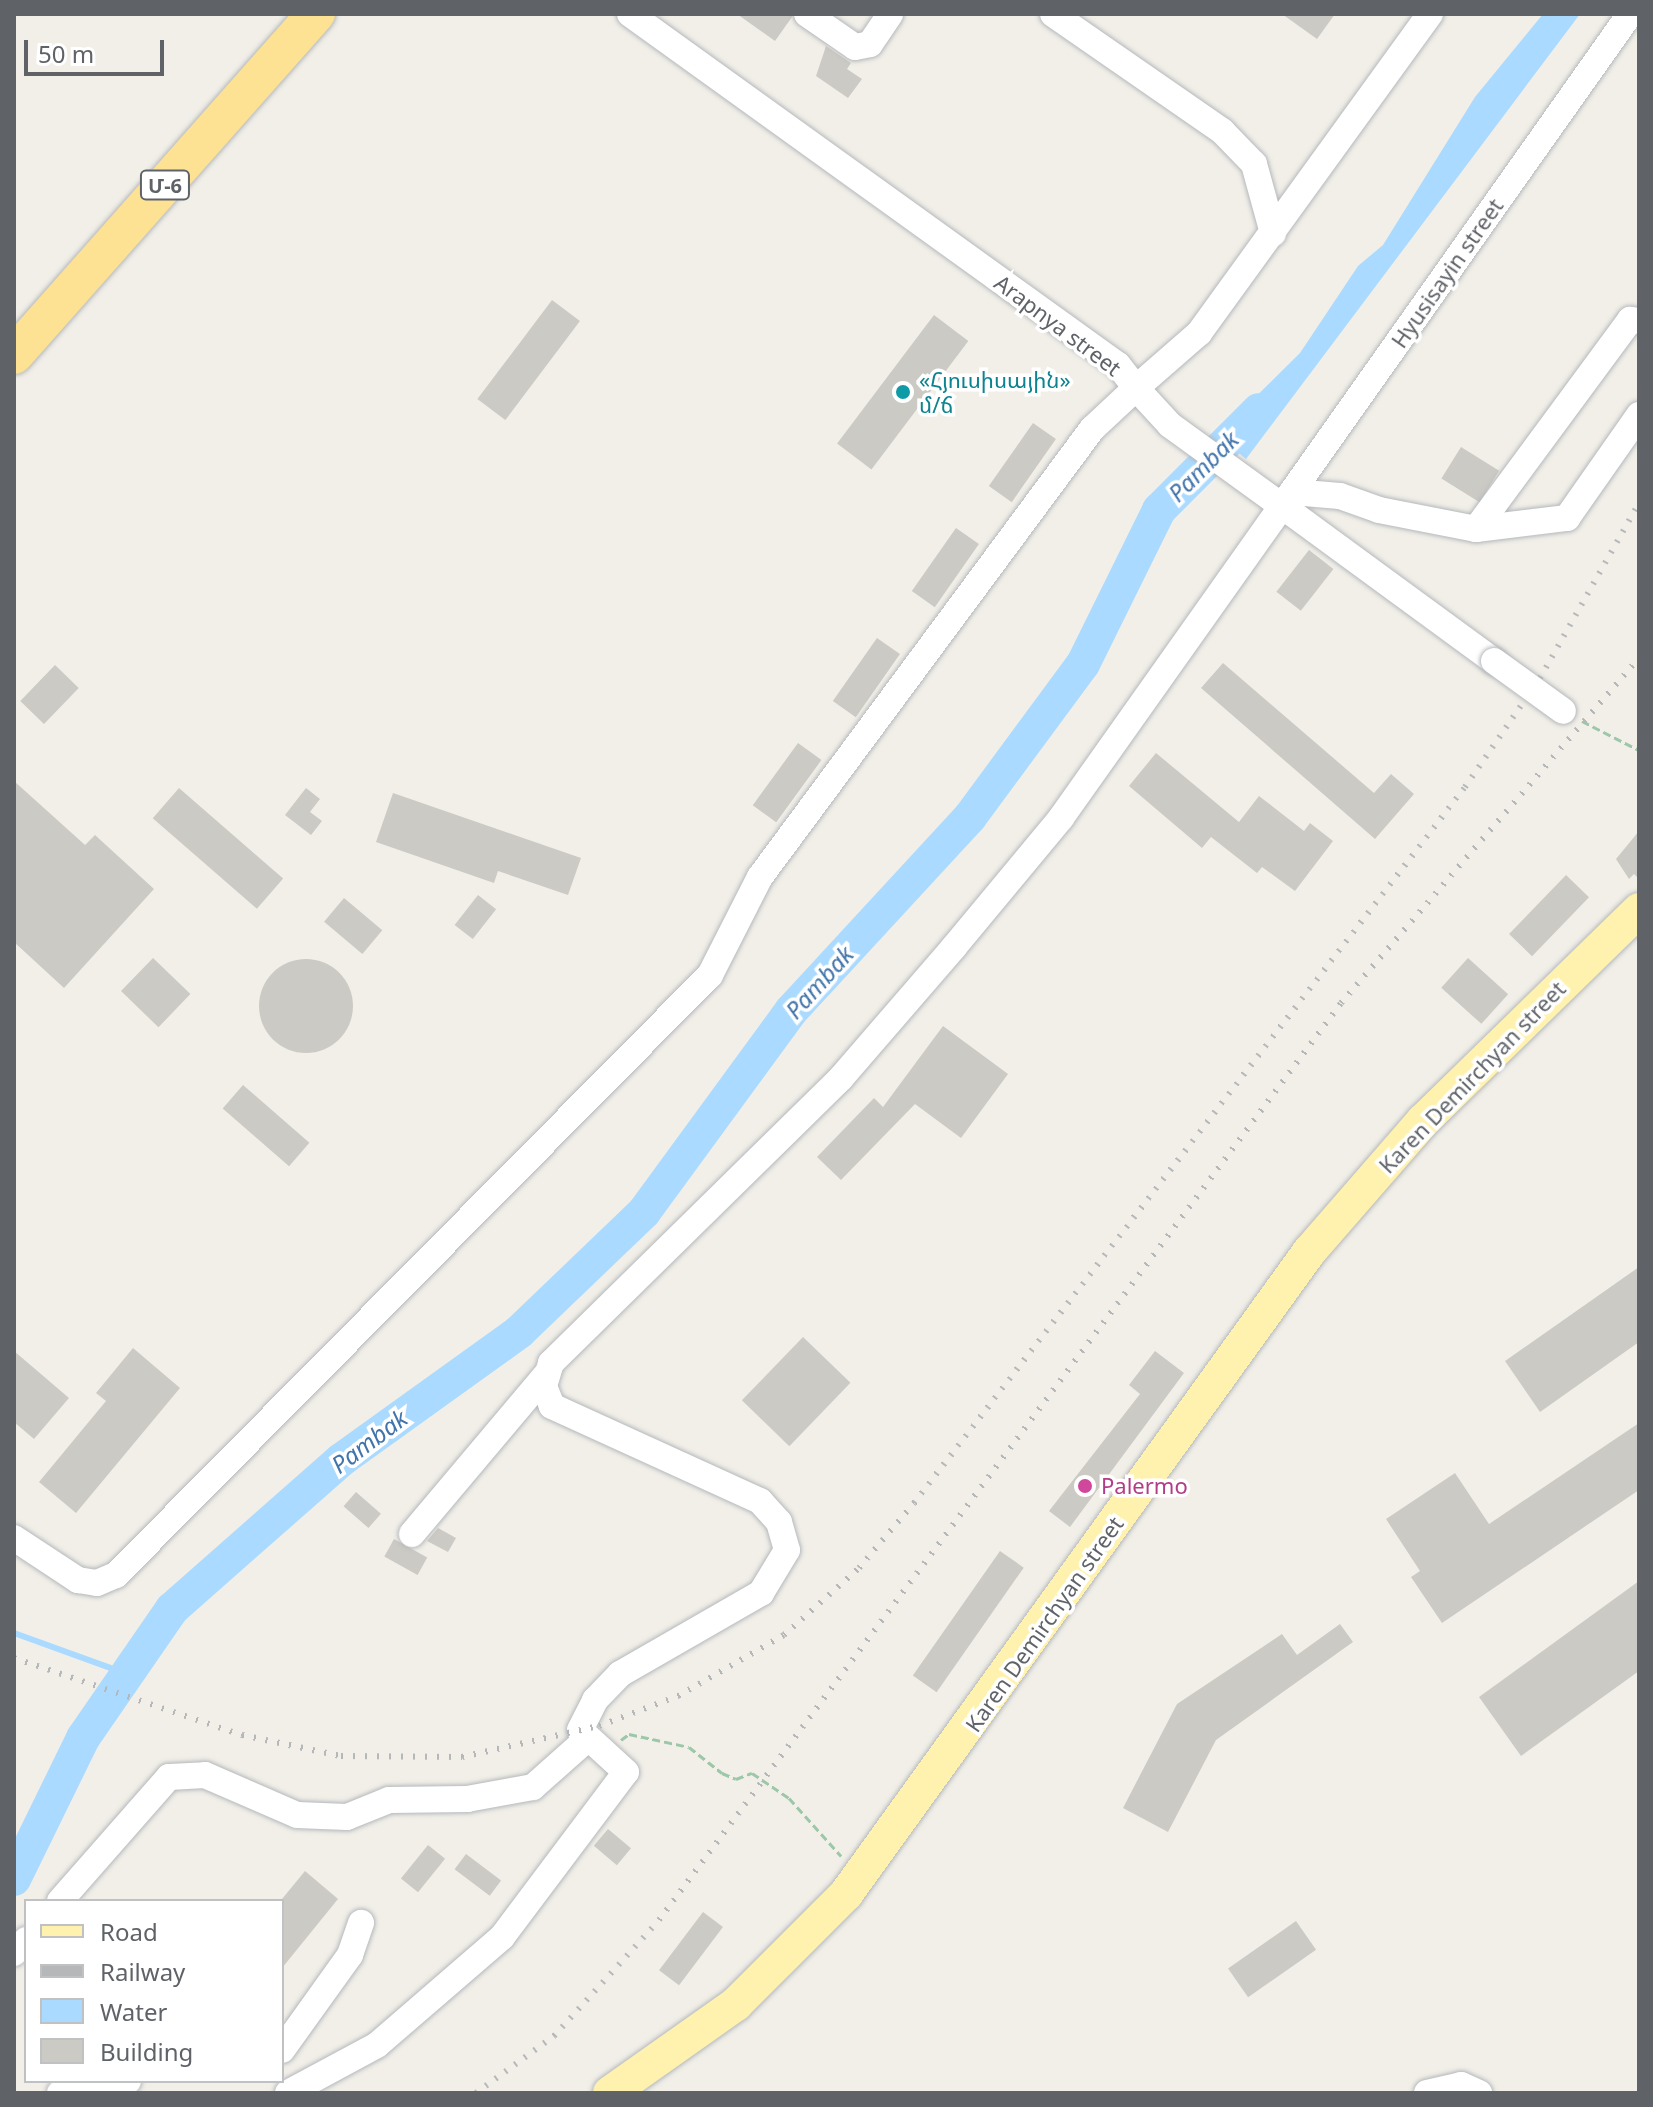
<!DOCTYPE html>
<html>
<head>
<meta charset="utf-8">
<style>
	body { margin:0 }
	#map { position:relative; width:1653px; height:2107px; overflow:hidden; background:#f1efe8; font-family:"Noto Sans","Noto Sans Armenian",sans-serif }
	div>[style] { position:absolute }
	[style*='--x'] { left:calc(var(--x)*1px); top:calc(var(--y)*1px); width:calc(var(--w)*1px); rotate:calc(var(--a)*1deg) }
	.water>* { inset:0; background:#aadaff }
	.stream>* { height:6px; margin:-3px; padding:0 3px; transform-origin:3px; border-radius:3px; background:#aadaff }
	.river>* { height:34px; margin:-17px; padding:0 17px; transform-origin:17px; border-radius:17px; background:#aadaff }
	.building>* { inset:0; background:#cccac5; transform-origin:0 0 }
	.round { border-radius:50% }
	.path>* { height:3px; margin-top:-1.5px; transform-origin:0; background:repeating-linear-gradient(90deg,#9cc7a9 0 8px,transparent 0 12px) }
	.roads { filter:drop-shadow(0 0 2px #b5b8bc) drop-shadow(0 0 2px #b5b8bc) }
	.minor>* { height:26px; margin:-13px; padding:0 13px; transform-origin:13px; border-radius:13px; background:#fff }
	.major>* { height:34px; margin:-17px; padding:0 17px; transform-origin:17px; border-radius:17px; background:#fff2af }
	.highway>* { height:38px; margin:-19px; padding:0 19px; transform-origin:19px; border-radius:19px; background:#fde293 }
	.rail>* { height:6px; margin-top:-3px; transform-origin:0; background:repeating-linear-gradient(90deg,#b6b7b8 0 2px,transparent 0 12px) }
	.bridges { filter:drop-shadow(0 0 2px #b5b8bc) drop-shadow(0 0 2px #b5b8bc) }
	.minor-bridge>* { height:26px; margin:-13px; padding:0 13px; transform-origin:13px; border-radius:13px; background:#fff }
	.dots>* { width:22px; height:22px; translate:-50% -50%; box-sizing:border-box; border:4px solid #fff; border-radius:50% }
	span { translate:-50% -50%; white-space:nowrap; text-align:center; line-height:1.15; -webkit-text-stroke:7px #fff; paint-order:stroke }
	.shield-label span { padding:2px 6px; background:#fff; border:2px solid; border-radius:6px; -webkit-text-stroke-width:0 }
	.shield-label { font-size:20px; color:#5f6368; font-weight:700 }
	.street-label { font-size:22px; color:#5f6368 }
	.culture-label { font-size:22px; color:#0d838f }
	.left { translate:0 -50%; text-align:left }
	.hotel-label { font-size:22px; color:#b23c85 }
	.water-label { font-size:24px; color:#4174aa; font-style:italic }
	.frame { position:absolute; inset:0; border:16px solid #5f6368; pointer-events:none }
	.legend { position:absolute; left:24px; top:1899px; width:260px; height:184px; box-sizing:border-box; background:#fff; border:2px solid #bfc1c3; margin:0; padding:10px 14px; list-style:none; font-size:24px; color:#5f6368 }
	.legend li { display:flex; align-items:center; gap:16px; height:40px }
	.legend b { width:40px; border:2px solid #bfc1c3 }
	.scale { position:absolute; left:24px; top:40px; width:140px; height:36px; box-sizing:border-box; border:4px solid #5f6368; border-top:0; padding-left:10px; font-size:24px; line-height:28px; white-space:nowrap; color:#5f6368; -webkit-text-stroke:6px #fff; paint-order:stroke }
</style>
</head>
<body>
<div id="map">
	<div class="water">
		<i style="clip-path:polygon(1543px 14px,1580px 14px,1246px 459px,1217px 435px,1300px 353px,1358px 266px,1383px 245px,1475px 97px)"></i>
	</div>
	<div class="stream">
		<i style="--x:14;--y:1633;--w:120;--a:19.9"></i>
	</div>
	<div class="river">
		<i style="--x:14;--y:1879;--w:157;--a:-63.9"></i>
		<i style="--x:83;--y:1738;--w:157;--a:-55.4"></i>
		<i style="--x:172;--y:1609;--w:225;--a:-41.4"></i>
		<i style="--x:341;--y:1460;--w:219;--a:-35.7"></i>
		<i style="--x:519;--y:1332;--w:173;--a:-43.8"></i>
		<i style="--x:644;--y:1212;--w:249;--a:-53.8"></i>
		<i style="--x:791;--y:1011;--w:264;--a:-47.3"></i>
		<i style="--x:970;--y:817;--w:190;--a:-53.6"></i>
		<i style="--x:1083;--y:664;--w:172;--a:-63.7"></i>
		<i style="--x:1159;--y:510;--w:141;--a:-45"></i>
	</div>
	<div class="building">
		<i style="clip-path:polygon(737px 14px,791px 14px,792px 17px,775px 41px)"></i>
		<i style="clip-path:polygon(1282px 14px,1335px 14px,1317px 39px)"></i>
		<i style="clip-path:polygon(826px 46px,851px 63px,847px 69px,862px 79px,848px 98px,816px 76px)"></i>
		<i style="left:552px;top:300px;width:35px;height:124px;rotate:37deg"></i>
		<i style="left:934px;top:315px;width:43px;height:161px;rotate:37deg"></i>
		<i style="left:1033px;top:423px;width:28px;height:77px;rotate:35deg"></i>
		<i style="left:1461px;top:447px;width:45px;height:37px;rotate:32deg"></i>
		<i style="left:956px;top:528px;width:28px;height:77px;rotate:35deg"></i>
		<i style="left:1309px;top:550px;width:31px;height:53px;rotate:38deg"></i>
		<i style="left:877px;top:638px;width:28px;height:77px;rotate:35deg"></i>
		<i style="clip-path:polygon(1223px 663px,1374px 793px,1391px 774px,1414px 794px,1375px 839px,1201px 688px)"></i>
		<i style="left:55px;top:665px;width:33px;height:50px;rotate:44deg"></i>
		<i style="left:798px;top:743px;width:29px;height:77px;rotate:36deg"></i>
		<i style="clip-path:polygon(1156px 753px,1239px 822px,1259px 796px,1304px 831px,1310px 823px,1333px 841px,1295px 891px,1262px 867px,1257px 873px,1211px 837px,1202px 848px,1129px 786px)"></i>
		<i style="clip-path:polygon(14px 781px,85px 845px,95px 835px,154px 889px,64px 988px,14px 942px)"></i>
		<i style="left:179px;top:788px;width:138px;height:40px;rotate:41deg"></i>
		<i style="clip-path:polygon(306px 788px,320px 799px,310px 812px,322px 821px,311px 835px,285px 815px)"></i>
		<i style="clip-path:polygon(393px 793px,581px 858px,568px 895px,498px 871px,494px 883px,376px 842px)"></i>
		<i style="clip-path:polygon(1639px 831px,1639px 879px,1634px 874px,1629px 879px,1616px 859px)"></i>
		<i style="left:1566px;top:875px;width:32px;height:82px;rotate:44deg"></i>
		<i style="left:478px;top:895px;width:23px;height:38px;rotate:38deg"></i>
		<i style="left:344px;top:898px;width:50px;height:31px;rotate:40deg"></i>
		<i style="left:153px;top:958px;width:52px;height:46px;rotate:44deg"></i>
		<i style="left:1468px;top:958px;width:54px;height:40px;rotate:42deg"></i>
		<i class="round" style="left:259px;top:959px;width:94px;height:94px"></i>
		<i style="clip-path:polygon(943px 1026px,1008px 1074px,961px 1138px,915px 1104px,841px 1180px,817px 1157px,874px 1098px,883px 1107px)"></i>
		<i style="left:243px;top:1085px;width:88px;height:31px;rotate:41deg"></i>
		<i style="clip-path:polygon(1639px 1267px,1639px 1342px,1540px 1412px,1505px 1361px)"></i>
		<i style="left:803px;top:1337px;width:66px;height:88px;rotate:44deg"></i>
		<i style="clip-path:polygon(133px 1348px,180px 1388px,76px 1513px,39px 1482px,106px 1401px,96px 1393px)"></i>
		<i style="clip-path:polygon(14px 1351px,69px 1398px,34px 1439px,14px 1422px)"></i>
		<i style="clip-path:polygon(1155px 1351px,1184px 1373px,1070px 1527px,1049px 1511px,1140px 1394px,1129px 1385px)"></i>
		<i style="clip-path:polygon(1639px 1423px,1639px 1490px,1442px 1623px,1411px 1577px,1420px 1571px,1386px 1519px,1455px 1473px,1489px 1524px)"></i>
		<i style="left:356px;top:1492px;width:33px;height:19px;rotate:41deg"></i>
		<i style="clip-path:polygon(438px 1528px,456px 1538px,448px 1552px,427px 1541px)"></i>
		<i style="left:394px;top:1539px;width:38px;height:20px;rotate:29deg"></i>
		<i style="left:1000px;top:1551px;width:29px;height:152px;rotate:35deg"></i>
		<i style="clip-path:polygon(1639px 1581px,1639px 1671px,1521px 1756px,1479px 1697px)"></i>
		<i style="clip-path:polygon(1340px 1624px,1353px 1642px,1216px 1740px,1168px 1832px,1123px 1808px,1177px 1704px,1282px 1634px,1297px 1655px)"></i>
		<i style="left:608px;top:1829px;width:30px;height:22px;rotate:40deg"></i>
		<i style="left:428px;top:1845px;width:22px;height:43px;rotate:39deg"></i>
		<i style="left:466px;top:1854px;width:44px;height:19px;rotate:37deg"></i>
		<i style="clip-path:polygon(305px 1871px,338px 1899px,282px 1968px,282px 1899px)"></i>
		<i style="left:703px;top:1912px;width:25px;height:73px;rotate:37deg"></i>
		<i style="left:1296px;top:1921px;width:35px;height:83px;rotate:55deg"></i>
	</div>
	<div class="path">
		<i style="--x:1582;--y:721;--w:64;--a:27"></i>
		<i style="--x:621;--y:1740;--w:10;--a:-37"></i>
		<i style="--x:629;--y:1734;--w:61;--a:12.2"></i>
		<i style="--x:689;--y:1747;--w:42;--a:38.2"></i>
		<i style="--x:722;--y:1773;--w:15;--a:23"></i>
		<i style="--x:736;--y:1779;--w:17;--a:-21"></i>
		<i style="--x:752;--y:1773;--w:45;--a:34"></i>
		<i style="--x:789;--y:1798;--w:78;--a:48.1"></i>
	</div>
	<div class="roads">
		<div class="minor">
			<i style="--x:630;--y:14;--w:601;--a:35.73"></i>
			<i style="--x:1118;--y:365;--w:29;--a:52"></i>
			<i style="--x:1136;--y:388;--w:84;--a:-41.1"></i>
			<i style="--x:1199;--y:333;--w:394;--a:-54.1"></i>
			<i style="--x:807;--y:14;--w:58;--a:34.5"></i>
			<i style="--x:855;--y:47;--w:15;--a:-11"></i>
			<i style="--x:870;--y:44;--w:36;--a:-56"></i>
			<i style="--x:1053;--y:14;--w:206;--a:34.7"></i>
			<i style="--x:1222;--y:131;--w:46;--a:45.9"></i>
			<i style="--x:1254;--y:164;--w:72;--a:74.6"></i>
			<i style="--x:1292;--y:492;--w:48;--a:4.8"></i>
			<i style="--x:1340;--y:496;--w:41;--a:19.7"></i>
			<i style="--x:1379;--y:510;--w:99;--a:11.1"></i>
			<i style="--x:1476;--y:529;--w:92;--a:-6.9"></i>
			<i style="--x:1567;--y:518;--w:126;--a:-55"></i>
			<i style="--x:1476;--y:529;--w:260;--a:-53.6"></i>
			<i style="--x:1630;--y:320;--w:9;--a:6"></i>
			<i style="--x:412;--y:1534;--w:207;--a:-49.9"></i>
			<i style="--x:14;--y:1538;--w:77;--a:33.3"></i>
			<i style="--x:78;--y:1580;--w:19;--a:9"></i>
			<i style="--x:97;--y:1583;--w:21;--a:-23"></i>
			<i style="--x:116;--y:1575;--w:844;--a:-45.29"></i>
			<i style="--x:710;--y:975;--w:110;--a:-63"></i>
			<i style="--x:760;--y:877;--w:558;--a:-53.46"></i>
			<i style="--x:1092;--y:429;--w:60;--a:-43"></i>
			<i style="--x:1136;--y:388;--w:50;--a:47.4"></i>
			<i style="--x:1170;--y:425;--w:138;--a:35.9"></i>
			<i style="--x:1282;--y:506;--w:603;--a:-54.73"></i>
			<i style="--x:60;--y:1901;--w:165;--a:-48.7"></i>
			<i style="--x:169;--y:1777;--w:36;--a:-3"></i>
			<i style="--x:205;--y:1775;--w:100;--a:23.5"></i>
			<i style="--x:297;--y:1815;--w:50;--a:2.3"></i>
			<i style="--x:347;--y:1817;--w:45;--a:-22"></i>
			<i style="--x:389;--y:1800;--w:78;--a:-0.7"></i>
			<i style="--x:467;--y:1799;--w:67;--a:-10.3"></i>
			<i style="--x:533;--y:1787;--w:71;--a:-41.6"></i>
			<i style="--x:14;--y:1953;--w:18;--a:-47"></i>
			<i style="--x:282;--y:2050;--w:117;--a:-54.4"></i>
			<i style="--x:350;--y:1955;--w:34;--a:-71"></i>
			<i style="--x:60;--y:2093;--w:69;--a:-10"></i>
			<i style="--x:288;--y:2093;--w:101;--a:-28.3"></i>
			<i style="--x:377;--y:2045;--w:165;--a:-40.8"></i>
			<i style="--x:502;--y:1937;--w:206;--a:-53.1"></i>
			<i style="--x:626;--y:1772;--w:62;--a:-137.6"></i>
			<i style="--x:580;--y:1730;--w:34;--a:-63"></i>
			<i style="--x:595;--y:1700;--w:36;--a:-46"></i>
			<i style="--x:620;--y:1674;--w:163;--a:-29.9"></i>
			<i style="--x:761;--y:1593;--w:50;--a:-58.8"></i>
			<i style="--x:787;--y:1550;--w:29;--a:-106"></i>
			<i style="--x:779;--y:1522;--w:28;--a:-132"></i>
			<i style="--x:760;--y:1501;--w:229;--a:-155.5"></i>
			<i style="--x:552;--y:1406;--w:22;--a:-112"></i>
			<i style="--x:544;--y:1386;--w:24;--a:-73"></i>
			<i style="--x:551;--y:1363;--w:407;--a:-44.5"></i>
			<i style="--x:841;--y:1078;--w:173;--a:-49.2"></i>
			<i style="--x:954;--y:947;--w:168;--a:-50.3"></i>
			<i style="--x:1061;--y:818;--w:382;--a:-54.7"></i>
			<i style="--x:1282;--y:506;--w:263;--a:36.2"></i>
			<i style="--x:1427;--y:2093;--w:35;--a:-13"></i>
			<i style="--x:1461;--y:2085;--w:20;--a:24"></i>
		</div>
		<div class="major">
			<i style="--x:610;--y:2093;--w:154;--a:-35.2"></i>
			<i style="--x:736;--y:2004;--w:156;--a:-45"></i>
			<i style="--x:846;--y:1894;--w:792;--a:-54.2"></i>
			<i style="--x:1309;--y:1252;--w:174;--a:-49"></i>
			<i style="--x:1423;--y:1121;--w:302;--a:-44.3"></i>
		</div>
		<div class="highway">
			<i style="--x:14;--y:355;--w:456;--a:-48.5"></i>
		</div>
	</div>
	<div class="rail">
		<i style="--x:14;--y:1658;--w:241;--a:18.7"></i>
		<i style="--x:242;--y:1735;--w:101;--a:12"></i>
		<i style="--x:341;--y:1756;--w:121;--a:0.5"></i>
		<i style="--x:462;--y:1757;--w:140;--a:-12.8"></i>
		<i style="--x:599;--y:1726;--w:85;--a:-20.8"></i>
		<i style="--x:678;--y:1696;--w:122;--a:-29.9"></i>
		<i style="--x:784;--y:1635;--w:101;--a:-41.8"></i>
		<i style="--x:859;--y:1568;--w:85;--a:-49.8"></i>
		<i style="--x:914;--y:1503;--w:903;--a:-52.42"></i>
		<i style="--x:1465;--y:787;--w:132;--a:-55.5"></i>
		<i style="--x:1540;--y:678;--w:201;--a:-60.5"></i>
		<i style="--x:476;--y:2093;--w:97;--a:-36.2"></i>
		<i style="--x:554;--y:2036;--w:156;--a:-47.8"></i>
		<i style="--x:659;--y:1920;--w:1143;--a:-53.36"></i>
		<i style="--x:1341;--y:1003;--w:456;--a:-49.2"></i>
	</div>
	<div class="bridges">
		<div class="minor-bridge">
			<i style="--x:1494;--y:661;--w:85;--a:35.9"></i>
		</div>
	</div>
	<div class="dots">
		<i style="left:903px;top:392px;background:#0f9aa8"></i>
		<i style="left:1085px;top:1486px;background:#d1479c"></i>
	</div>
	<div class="shield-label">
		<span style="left:165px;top:185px">Մ-6</span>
	</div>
	<div class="street-label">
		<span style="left:1447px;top:273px;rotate:-55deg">Hyusisayin street</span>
		<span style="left:1058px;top:325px;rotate:37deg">Arapnya street</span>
		<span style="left:1472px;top:1077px;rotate:-46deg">Karen Demirchyan street</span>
		<span style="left:1044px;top:1624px;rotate:-55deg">Karen Demirchyan street</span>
	</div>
	<div class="culture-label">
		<span class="left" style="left:919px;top:392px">«Հյուսիսային»<br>մ/ճ</span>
	</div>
	<div class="hotel-label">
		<span class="left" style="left:1101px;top:1486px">Palermo</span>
	</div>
	<div class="water-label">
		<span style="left:1203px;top:466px;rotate:-45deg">Pambak</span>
		<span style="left:819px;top:982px;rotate:-48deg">Pambak</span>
		<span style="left:369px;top:1441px;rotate:-37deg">Pambak</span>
	</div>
	<div class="frame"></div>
	<ul class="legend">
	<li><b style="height:10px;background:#fff2af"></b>Road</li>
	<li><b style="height:10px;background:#b6b7b8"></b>Railway</li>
	<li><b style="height:22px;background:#aadaff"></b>Water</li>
	<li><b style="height:22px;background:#cccac5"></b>Building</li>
	</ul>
	<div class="scale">50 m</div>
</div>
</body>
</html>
